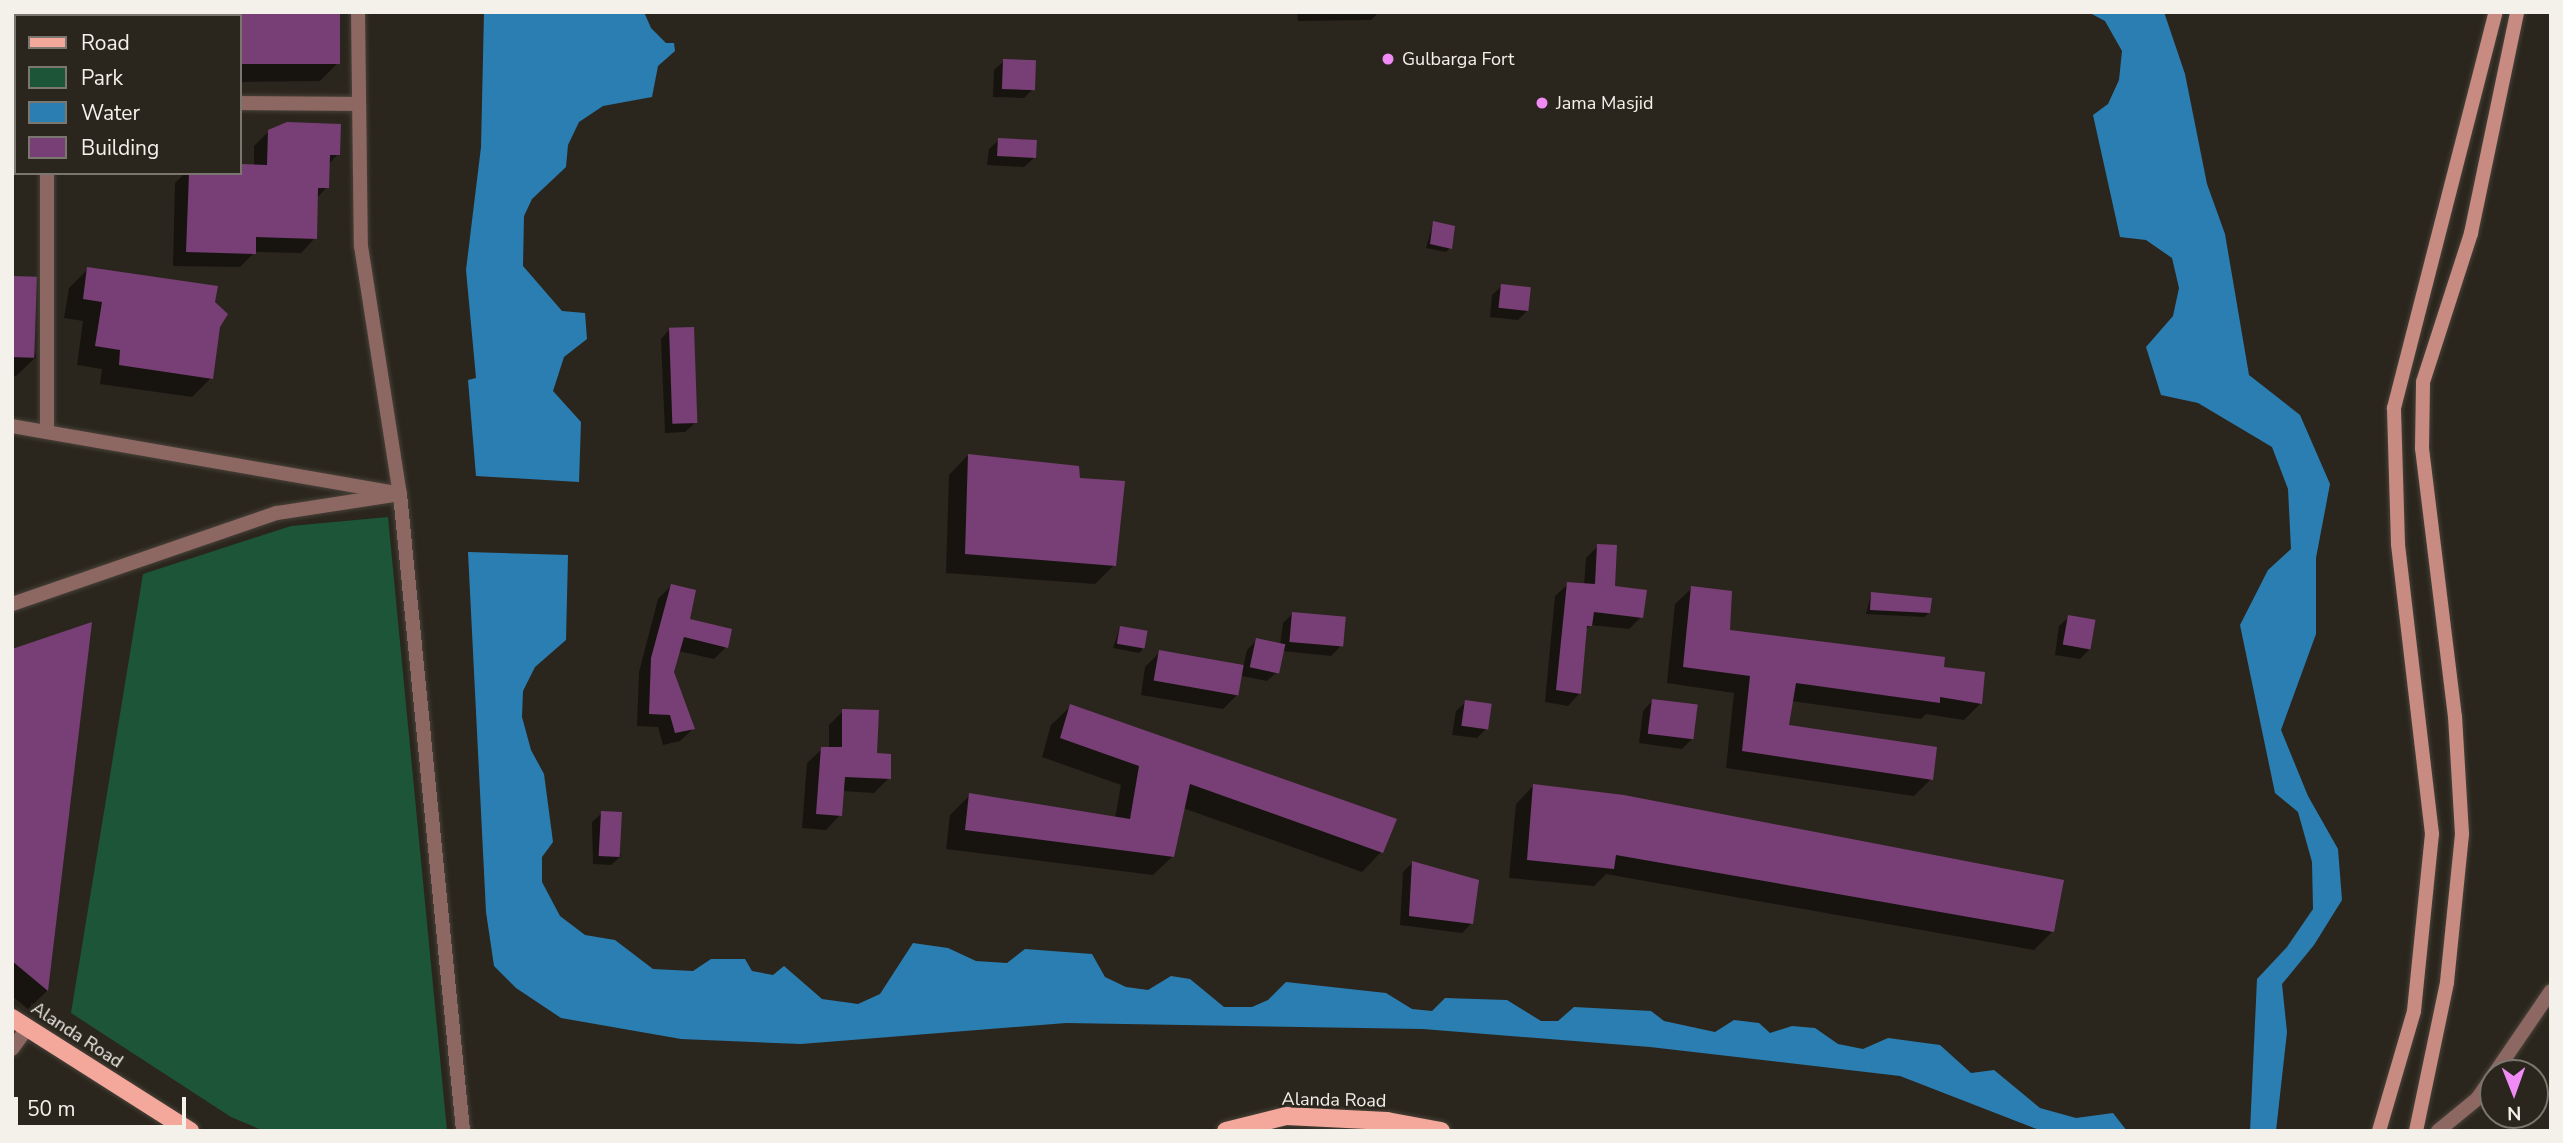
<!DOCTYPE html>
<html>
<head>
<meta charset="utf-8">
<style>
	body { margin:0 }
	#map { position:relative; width:2563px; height:1143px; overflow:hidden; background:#2b261d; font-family:"Nunito Sans",sans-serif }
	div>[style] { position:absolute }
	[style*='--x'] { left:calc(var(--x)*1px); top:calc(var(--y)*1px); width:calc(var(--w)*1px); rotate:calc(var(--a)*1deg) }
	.green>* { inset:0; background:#1c5537 }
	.water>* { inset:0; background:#2b7eb1 }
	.shadow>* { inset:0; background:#0007 }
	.building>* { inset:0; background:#783f76; transform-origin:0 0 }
	.roads { filter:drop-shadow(0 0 2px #47423a) drop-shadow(0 0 2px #47423a) }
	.minor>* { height:14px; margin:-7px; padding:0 7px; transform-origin:7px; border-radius:7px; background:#8d6761 }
	.tertiary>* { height:14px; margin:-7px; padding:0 7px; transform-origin:7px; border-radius:7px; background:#8d6761 }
	.secondary>* { height:14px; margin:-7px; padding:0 7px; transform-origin:7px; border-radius:7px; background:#c78b82 }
	.primary>* { height:18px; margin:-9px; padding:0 9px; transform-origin:9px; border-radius:9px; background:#f4a79b }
	.dots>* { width:19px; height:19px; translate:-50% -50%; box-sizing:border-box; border:4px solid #2b261d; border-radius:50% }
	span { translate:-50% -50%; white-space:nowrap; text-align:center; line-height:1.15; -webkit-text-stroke:5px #2b261d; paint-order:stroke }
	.poi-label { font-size:18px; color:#f4f0ea }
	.left { translate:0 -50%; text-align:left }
	.street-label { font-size:18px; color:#f4f0ea }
	.frame { position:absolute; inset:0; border:14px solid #f4f0ea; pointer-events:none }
	.legend { position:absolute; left:14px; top:14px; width:228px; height:161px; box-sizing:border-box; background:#2b261d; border:2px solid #7b776f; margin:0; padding:9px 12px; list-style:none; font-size:21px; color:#f4f0ea }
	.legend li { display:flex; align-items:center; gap:14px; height:35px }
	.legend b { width:35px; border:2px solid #7b776f }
	.north { position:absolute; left:2479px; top:1059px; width:70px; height:70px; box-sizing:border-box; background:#2b261d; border:2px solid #7b776f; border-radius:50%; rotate:179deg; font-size:19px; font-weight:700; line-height:28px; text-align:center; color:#f4f0ea }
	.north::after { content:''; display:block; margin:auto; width:24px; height:32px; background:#f08bf6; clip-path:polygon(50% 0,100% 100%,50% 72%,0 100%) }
	.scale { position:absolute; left:14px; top:1097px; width:172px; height:32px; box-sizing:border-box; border:4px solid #f4f0ea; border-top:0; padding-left:9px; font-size:21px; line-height:24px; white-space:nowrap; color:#f4f0ea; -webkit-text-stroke:5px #2b261d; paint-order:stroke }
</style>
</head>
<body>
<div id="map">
	<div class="green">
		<i style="clip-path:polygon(388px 517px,447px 1131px,264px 1131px,231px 1117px,71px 1013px,143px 574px,291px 526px)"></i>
	</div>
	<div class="water">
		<i style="clip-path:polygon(484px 12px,644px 12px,651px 28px,666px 43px,674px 43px,675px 51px,658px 66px,652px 97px,603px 106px,579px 122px,568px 145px,566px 167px,532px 199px,524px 216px,523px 266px,562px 311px,585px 313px,587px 339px,564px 357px,553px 391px,581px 422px,579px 482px,476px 476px,468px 380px,476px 378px,466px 270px,481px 147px)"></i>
		<i style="clip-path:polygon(2088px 12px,2164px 12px,2185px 74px,2207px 184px,2225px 234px,2249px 375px,2300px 415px,2330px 484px,2316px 558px,2316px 634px,2281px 730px,2308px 796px,2338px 849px,2342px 900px,2314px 945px,2282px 984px,2287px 1032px,2276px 1131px,2250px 1131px,2257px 979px,2287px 947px,2313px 909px,2312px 862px,2298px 812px,2275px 793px,2240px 625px,2268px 570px,2291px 549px,2288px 489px,2272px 447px,2198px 403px,2161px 395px,2146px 347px,2173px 316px,2179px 288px,2172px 258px,2146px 240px,2120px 237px,2093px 115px,2108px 104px,2119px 80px,2122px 51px,2105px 21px)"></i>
		<i style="clip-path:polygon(468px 552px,568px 555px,566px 640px,535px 667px,523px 691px,522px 717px,531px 750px,544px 774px,553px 842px,542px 857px,542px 882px,560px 916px,585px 935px,615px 940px,653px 969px,693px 971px,711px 959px,745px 959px,752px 971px,773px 975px,784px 966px,822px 999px,858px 1004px,880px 994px,913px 943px,948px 948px,976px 961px,1007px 963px,1025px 949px,1092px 954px,1105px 977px,1126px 987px,1148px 990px,1171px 976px,1190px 979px,1224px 1007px,1252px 1007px,1268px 1000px,1286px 982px,1386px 993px,1412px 1009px,1432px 1011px,1445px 998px,1507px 1000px,1541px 1021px,1558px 1021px,1574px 1007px,1651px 1011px,1664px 1021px,1715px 1032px,1734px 1020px,1759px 1023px,1770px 1033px,1792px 1026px,1815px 1028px,1838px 1044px,1863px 1049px,1888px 1038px,1940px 1045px,1971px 1073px,1994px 1070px,2040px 1108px,2076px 1118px,2113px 1113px,2127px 1131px,2042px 1131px,1900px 1076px,1650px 1047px,1423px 1029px,1066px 1023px,801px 1044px,681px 1039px,561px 1018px,516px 988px,494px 966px,486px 912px)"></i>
	</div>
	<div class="shadow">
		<i style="clip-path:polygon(12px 12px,36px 12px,16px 16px,16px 83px)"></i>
		<i style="clip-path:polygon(174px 12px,336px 12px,339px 62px,320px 81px,240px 82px,240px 16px)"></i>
		<i style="clip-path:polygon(1297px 12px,1379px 12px,1371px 20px,1298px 21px)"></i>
		<i style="clip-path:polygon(1004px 61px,1034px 88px,1024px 98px,993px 97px,994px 70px)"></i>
		<i style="clip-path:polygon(269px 131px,338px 154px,328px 165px,327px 187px,316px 199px,315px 238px,301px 253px,255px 252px,240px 267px,173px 266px,175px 183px,185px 173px,240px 173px,240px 166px,254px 166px,254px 146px)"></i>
		<i style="clip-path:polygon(999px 140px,1034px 158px,1024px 167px,987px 165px,989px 149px)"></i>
		<i style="clip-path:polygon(1433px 223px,1450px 248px,1446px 252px,1426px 248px)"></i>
		<i style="clip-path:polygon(88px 269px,213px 303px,219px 327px,211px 378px,192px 397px,100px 384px,102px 369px,77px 365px,83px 321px,64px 318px,69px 288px)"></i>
		<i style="clip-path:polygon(12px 278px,36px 357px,16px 376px,12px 376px)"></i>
		<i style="clip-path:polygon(1502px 286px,1527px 311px,1518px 320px,1490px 317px,1492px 295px)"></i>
		<i style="clip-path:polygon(670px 329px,695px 423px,685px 432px,665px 433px,661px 339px)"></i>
		<i style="clip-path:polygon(968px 455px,1078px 479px,1114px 565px,1095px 584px,946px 573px,949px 475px)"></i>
		<i style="clip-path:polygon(1598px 546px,1613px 588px,1641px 617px,1629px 629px,1590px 625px,1585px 630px,1580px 693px,1568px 706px,1545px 702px,1555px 596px,1568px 584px,1584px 585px,1586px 558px)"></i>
		<i style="clip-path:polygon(671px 586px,687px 620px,726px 647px,714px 659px,678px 651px,673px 672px,693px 729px,680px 741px,663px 745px,658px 727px,637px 726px,639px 672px,658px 599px)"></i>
		<i style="clip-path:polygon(1692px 588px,1728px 632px,1942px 668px,1981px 703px,1964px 720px,1926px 714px,1921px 719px,1791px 701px,1787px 727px,1931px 779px,1914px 796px,1726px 768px,1734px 693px,1667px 683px,1675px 604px)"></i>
		<i style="clip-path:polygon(1871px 594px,1929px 613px,1924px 617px,1866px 614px)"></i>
		<i style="clip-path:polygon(1293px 613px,1340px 647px,1331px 656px,1281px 651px,1277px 672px,1267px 681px,1241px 676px,1237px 695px,1223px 709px,1141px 695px,1145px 667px,1160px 652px,1243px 667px,1247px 650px,1257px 640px,1280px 645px,1283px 623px)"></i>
		<i style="clip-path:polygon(2069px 617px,2090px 649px,2080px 659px,2055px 655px,2059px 626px)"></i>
		<i style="clip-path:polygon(90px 624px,47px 991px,28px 1009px,12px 996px,12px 650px)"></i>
		<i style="clip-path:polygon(1120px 627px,1143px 649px,1139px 653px,1113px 648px)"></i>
		<i style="clip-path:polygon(1652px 701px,1692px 739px,1682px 749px,1639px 743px,1643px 711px)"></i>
		<i style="clip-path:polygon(1466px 702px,1486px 729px,1477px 738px,1452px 735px,1456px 711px)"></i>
		<i style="clip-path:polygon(1071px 706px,1381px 852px,1362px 872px,1183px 808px,1173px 856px,1153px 875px,946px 849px,950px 815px,970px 795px,1115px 818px,1121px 785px,1042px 757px,1051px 725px)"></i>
		<i style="clip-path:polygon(843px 711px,889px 778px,874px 793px,842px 791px,840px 815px,826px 830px,802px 828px,807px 763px,822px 749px,829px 749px,829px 725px)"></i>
		<i style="clip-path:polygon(1534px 785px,2052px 932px,2034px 950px,1606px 874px,1594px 886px,1509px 878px,1516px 804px)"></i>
		<i style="clip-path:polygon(602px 813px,621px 856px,611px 865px,593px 864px,592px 822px)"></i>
		<i style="clip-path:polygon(1412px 863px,1471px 924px,1462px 933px,1400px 925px,1403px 872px)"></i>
	</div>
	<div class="building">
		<i style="left:240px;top:12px;width:100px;height:52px"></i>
		<i style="left:1003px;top:59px;width:33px;height:30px;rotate:2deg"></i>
		<i style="clip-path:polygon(287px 122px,341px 124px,340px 155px,330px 155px,329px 188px,318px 188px,317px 239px,256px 237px,256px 254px,186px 252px,189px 173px,240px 173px,240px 164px,267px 165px,268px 130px)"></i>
		<i style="left:998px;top:138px;width:39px;height:18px;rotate:3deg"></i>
		<i style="clip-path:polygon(1433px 221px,1455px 226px,1452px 249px,1430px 244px)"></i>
		<i style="clip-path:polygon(87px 267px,218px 286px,215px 302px,228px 314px,220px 327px,213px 379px,119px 365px,120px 350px,95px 346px,102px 302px,83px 299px)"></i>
		<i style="left:12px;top:276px;width:25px;height:81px;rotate:2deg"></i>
		<i style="left:1501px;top:284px;width:30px;height:24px;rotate:6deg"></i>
		<i style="left:694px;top:327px;width:96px;height:25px;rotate:88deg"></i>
		<i style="clip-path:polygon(968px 454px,1079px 466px,1080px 478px,1125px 481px,1116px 566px,965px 554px)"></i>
		<i style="clip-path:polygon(1597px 544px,1617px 545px,1615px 586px,1647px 590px,1643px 618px,1594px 612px,1592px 626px,1587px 626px,1581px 694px,1556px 690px,1567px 582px,1595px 584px)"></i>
		<i style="clip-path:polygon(671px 584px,696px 590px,690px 619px,732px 629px,728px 648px,684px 637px,674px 672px,695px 729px,675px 733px,670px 715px,649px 714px,651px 658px)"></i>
		<i style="clip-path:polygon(1691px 586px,1732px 591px,1730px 630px,1945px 657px,1944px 667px,1985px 672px,1982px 704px,1940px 697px,1940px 703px,1796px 683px,1789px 725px,1937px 747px,1933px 780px,1742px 751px,1750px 676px,1683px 667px)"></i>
		<i style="clip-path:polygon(1871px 592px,1932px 598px,1930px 613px,1870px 610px)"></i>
		<i style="left:1292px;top:612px;width:54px;height:30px;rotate:5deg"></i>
		<i style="left:2068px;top:615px;width:28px;height:30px;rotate:10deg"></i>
		<i style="clip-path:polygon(92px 622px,48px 991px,12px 961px,12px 649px)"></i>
		<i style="left:1120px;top:626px;width:28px;height:18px;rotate:10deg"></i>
		<i style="left:1256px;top:638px;width:30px;height:30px;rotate:12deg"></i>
		<i style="left:1159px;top:650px;width:86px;height:31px;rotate:10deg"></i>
		<i style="left:1652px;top:699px;width:46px;height:35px;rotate:7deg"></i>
		<i style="left:1465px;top:700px;width:27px;height:26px;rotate:8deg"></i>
		<i style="clip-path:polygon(1070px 704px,1397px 819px,1383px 853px,1190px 784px,1174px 857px,965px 830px,969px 793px,1130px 819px,1139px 766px,1060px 738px)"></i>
		<i style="clip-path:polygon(842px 709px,879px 710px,877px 753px,891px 754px,891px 779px,845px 777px,842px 816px,816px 814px,821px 747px,842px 747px)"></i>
		<i style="clip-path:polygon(1533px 784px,1624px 795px,2064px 880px,2054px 932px,1616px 855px,1614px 869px,1527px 860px)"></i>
		<i style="left:601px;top:811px;width:21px;height:45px;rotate:3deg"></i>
		<i style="clip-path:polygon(1412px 861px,1479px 880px,1473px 924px,1409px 916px)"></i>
	</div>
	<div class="roads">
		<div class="minor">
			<i style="--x:49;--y:16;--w:4;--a:-90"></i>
			<i style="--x:12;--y:101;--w:4;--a:0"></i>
			<i style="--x:240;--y:103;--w:119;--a:0.5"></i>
			<i style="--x:47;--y:173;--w:259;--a:90"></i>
			<i style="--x:12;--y:426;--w:391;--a:9.9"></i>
			<i style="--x:12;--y:1049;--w:24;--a:-54"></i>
		</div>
		<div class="tertiary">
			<i style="--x:358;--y:12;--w:234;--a:89.3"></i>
			<i style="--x:361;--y:246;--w:251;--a:81.1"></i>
			<i style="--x:400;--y:494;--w:640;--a:84.35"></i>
			<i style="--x:12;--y:604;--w:280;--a:-19"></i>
			<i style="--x:277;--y:513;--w:124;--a:-8.8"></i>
			<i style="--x:2495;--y:1073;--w:99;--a:-55.7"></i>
			<i style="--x:2438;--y:1131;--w:50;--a:-39.4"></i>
			<i style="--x:2477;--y:1099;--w:28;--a:-55"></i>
		</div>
		<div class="secondary">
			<i style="--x:2379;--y:1131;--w:125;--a:-73.7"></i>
			<i style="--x:2414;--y:1011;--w:178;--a:-84.2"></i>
			<i style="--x:2432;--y:834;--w:292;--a:-96.7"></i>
			<i style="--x:2398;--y:544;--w:136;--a:-91.7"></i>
			<i style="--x:2394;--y:408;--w:409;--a:-75.6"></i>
			<i style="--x:2416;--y:1131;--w:152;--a:-78.2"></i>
			<i style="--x:2447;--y:982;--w:149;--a:-84.2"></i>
			<i style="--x:2462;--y:834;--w:117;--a:-93.4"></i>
			<i style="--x:2455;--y:717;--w:271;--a:-97"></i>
			<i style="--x:2422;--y:448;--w:66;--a:-89.1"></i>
			<i style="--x:2423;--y:382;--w:157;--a:-72.1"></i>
			<i style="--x:2471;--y:233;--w:226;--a:-78.2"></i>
		</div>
		<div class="primary">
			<i style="--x:12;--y:1018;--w:211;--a:32.4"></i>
			<i style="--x:1226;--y:1131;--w:62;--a:-14"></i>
			<i style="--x:1286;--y:1116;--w:101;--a:2.8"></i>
			<i style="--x:1387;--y:1121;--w:55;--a:10.5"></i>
		</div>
	</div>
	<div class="dots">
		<i style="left:1388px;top:59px;background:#f08bf6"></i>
		<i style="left:1542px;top:103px;background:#f08bf6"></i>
	</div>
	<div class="poi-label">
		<span class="left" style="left:1402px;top:59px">Gulbarga Fort</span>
		<span class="left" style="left:1556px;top:103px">Jama Masjid</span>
	</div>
	<div class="street-label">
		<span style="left:77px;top:1035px;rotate:33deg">Alanda Road</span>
		<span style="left:1334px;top:1100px;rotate:1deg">Alanda Road</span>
	</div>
	<div class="frame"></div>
	<ul class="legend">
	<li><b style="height:9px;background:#f4a79b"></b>Road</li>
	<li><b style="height:19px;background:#1c5537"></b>Park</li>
	<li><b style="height:19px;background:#2b7eb1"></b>Water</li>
	<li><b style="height:19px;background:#783f76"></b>Building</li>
	</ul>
	<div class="north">N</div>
	<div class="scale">50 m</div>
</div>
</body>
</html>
